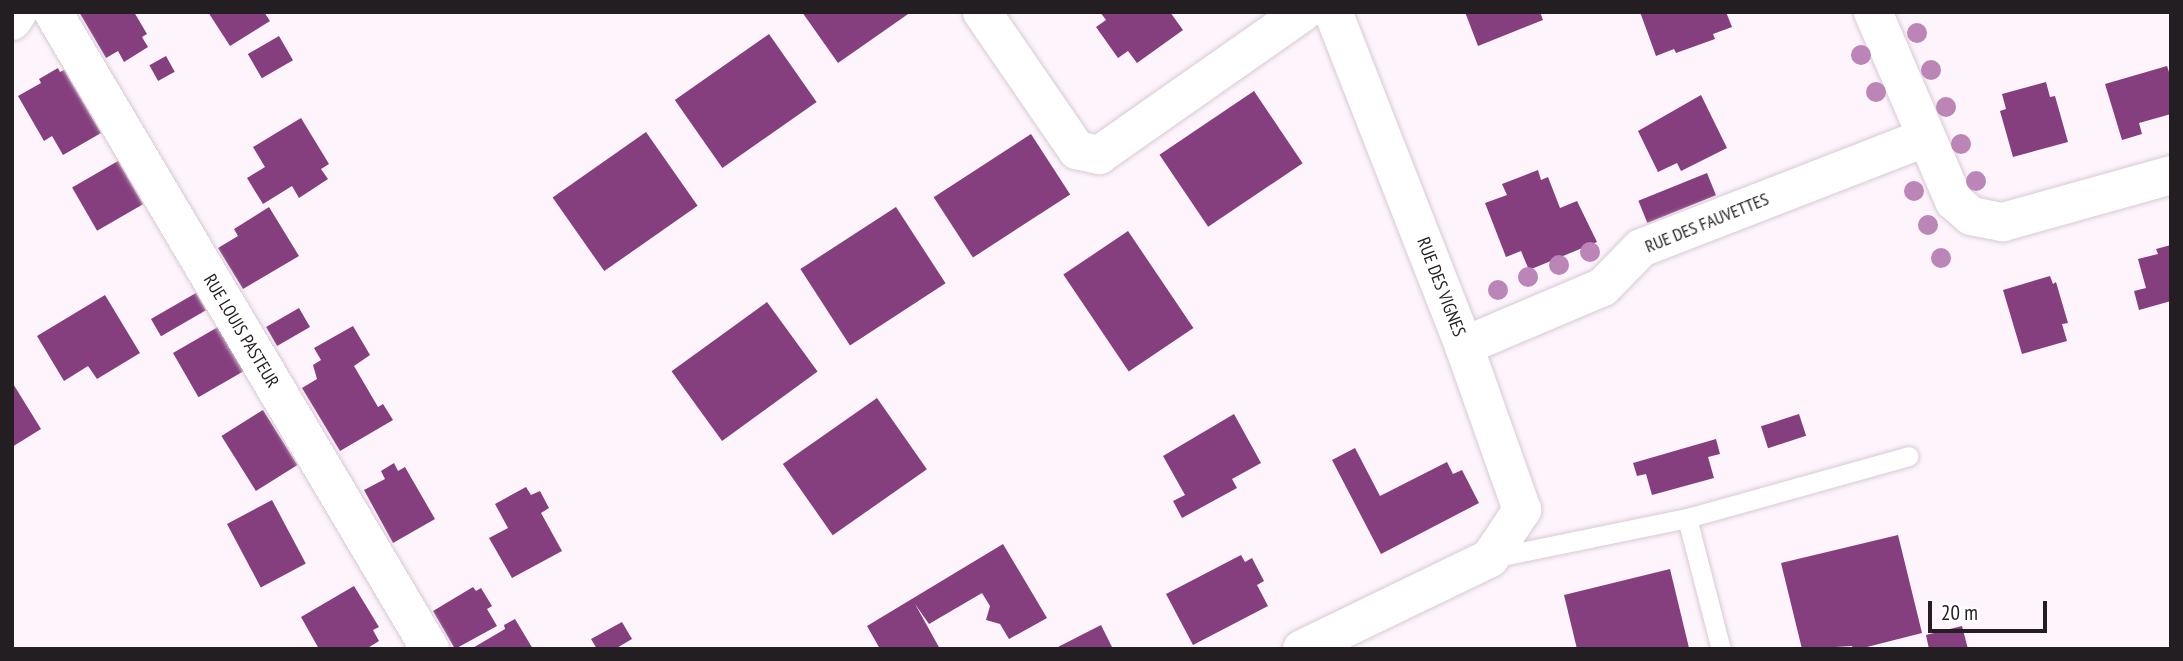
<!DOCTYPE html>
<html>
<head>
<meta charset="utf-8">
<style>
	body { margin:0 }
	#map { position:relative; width:2183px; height:661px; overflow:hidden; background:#fef4fc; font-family:"PT Sans Narrow",sans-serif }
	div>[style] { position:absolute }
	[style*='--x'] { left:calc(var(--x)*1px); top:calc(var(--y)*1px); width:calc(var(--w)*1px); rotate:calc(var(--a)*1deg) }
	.building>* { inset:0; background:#853e7e; transform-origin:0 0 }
	.roads { filter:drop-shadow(0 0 2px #d6cad4) drop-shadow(0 0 2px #d6cad4) }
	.lane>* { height:19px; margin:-9.5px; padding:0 9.5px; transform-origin:9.5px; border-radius:9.5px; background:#fff }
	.street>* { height:38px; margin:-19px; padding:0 19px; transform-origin:19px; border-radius:19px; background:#fff }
	.secondary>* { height:38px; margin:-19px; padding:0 19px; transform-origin:19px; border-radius:19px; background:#fff }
	.trees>* { width:20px; height:20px; margin:-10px; border-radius:50%; background:#bc85b7 }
	span { translate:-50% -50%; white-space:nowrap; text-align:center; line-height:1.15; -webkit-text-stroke:7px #fff; paint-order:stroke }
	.street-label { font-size:18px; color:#231e22 }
	.frame { position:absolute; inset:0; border:14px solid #231e22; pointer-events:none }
	.scale { position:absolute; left:1928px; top:601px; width:119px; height:32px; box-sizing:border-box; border:4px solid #231e22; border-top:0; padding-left:9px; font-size:21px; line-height:24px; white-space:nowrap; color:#231e22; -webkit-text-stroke:5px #fff; paint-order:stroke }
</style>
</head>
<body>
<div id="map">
	<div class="building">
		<i style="clip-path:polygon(79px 12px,134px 12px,147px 34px,142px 37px,148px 47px,124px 62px,118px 51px,106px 58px)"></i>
		<i style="clip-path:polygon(208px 12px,264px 12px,270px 21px,230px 46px)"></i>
		<i style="clip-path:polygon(802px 12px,911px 12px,838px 63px)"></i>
		<i style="clip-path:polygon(1100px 12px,1170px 12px,1183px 30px,1137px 63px,1128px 51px,1118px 58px,1096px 27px,1106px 20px)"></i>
		<i style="clip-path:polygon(1465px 12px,1540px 12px,1543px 20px,1478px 46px)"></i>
		<i style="clip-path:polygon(1640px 12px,1726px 12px,1732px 27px,1713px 34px,1715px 39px,1676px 53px,1674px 49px,1656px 56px)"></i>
		<i style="left:769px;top:34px;width:83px;height:115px;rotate:55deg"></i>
		<i style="left:279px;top:36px;width:28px;height:36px;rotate:60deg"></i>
		<i style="left:166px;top:56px;width:18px;height:19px;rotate:61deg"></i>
		<i style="clip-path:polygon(2167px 66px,2171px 78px,2171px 114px,2139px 123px,2142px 134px,2122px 140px,2105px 84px)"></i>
		<i style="clip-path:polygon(58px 68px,60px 72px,64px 70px,101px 133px,63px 155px,52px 136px,44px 141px,18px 96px,41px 83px,39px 79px)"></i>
		<i style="clip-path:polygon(2046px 82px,2050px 97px,2055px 96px,2068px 142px,2013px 157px,2000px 111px,2006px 109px,2002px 94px)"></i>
		<i style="left:1254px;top:91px;width:87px;height:114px;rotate:56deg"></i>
		<i style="clip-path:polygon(1701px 95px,1727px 148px,1681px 171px,1677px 163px,1658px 172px,1638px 131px)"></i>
		<i style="clip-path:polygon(301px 118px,329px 164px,321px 169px,328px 179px,299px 198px,292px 186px,263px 204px,247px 178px,265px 167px,253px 147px)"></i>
		<i style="left:646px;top:132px;width:90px;height:114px;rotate:55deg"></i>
		<i style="left:1031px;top:134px;width:72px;height:116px;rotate:57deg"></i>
		<i style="left:118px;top:161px;width:50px;height:53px;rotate:60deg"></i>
		<i style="clip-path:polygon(1538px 170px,1541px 180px,1548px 177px,1560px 208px,1577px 201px,1597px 242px,1529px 270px,1521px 251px,1506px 257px,1485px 203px,1507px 195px,1502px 184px)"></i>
		<i style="left:1707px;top:173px;width:24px;height:74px;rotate:68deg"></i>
		<i style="clip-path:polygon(269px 207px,299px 256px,243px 289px,218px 248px,238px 236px,234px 229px)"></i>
		<i style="left:896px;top:207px;width:91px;height:114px;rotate:57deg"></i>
		<i style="left:1128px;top:231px;width:117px;height:78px;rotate:56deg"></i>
		<i style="clip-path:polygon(2171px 245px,2171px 301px,2139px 310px,2134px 291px,2146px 288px,2138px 259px,2158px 254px,2156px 249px)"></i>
		<i style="clip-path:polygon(2050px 276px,2053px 284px,2056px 282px,2068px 323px,2062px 324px,2067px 341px,2022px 354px,2003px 290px)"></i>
		<i style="left:196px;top:293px;width:20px;height:52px;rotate:60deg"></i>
		<i style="clip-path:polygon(105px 295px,140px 353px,97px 379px,88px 366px,64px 381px,37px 336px)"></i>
		<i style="left:767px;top:302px;width:86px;height:118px;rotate:54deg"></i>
		<i style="left:299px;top:308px;width:22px;height:38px;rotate:60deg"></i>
		<i style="clip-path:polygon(353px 326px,370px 355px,354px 366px,378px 407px,383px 404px,393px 420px,340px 451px,302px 388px,317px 379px,313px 365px,321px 360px,314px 348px)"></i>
		<i style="left:218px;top:327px;width:51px;height:52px;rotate:60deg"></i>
		<i style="clip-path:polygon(12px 382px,41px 429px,12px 447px)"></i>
		<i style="left:877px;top:398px;width:87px;height:115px;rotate:55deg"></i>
		<i style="left:263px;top:410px;width:65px;height:49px;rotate:58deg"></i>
		<i style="clip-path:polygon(1234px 414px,1261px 463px,1232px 479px,1237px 488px,1182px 518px,1173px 501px,1185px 495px,1163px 456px)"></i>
		<i style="left:1799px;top:414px;width:23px;height:40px;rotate:72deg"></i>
		<i style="clip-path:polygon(1716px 439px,1720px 454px,1708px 457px,1714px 478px,1652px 495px,1646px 474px,1637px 476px,1633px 463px)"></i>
		<i style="clip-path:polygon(1355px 448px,1380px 496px,1447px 462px,1453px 474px,1462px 470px,1479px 503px,1381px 554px,1332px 460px)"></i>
		<i style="clip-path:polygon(394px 463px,398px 471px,405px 467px,435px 519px,393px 543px,364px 490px,385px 479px,381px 471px)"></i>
		<i style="clip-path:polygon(526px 487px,531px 495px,540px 491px,549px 508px,541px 513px,562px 551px,512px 578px,489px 538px,508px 528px,495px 504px)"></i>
		<i style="left:272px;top:500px;width:72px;height:51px;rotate:62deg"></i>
		<i style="clip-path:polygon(1898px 535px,1922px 633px,1859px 649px,1853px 649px,1852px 646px,1802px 649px,1781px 563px)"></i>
		<i style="clip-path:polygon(1003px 544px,1047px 618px,1009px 639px,1000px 624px,986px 620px,990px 606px,982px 593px,929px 624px,915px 604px,940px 649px,880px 649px,867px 626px)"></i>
		<i style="clip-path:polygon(1241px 555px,1245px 562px,1252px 558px,1264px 581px,1257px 585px,1268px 606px,1193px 645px,1166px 594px)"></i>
		<i style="clip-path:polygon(1670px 569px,1689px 648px,1577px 649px,1564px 595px)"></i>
		<i style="clip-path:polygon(354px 586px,379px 627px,373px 630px,379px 641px,366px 649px,319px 649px,301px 617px)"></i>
		<i style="clip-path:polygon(473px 587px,476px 591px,481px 588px,492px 606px,487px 609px,497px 626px,455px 649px,433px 611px)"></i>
		<i style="clip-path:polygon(515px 619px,533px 649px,471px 649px,505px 629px,504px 625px)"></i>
		<i style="clip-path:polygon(622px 622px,632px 639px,615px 649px,597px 649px,591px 639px)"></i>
		<i style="clip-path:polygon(1101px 625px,1113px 649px,1054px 649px)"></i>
		<i style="clip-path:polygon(1962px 626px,1968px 649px,1929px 649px,1926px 635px)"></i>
	</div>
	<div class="roads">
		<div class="lane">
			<i style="--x:1687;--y:518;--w:135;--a:75.5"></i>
			<i style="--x:1492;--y:558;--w:199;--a:-11.6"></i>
			<i style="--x:1687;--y:518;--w:230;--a:-15.6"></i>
		</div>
		<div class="street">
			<i style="--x:53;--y:12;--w:740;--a:59.38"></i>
			<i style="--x:982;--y:12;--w:168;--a:55.5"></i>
			<i style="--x:1077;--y:150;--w:23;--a:13"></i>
			<i style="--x:1099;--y:155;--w:249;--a:-35"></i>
			<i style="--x:1873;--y:12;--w:206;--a:66.8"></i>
			<i style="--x:1954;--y:201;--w:23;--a:41"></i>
			<i style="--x:1971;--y:216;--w:33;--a:11"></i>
			<i style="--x:2003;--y:222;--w:174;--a:-15.6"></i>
			<i style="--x:1464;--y:346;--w:151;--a:-23"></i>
			<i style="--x:1603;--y:287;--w:54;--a:-45.7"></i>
			<i style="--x:1641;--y:248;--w:305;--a:-21.2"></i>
			<i style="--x:1302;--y:649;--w:209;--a:-25.8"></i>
			<i style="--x:1490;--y:558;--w:58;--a:-56.3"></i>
			<i style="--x:1522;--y:510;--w:174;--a:-109.5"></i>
			<i style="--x:1464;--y:346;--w:359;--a:-111.4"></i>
		</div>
		<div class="secondary">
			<i style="--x:12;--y:21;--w:11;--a:-56"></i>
		</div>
	</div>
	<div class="trees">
		<i style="left:1917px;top:33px"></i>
		<i style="left:1861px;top:55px"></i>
		<i style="left:1931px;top:70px"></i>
		<i style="left:1876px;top:92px"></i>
		<i style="left:1946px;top:107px"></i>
		<i style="left:1961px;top:144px"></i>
		<i style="left:1976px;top:181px"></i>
		<i style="left:1914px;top:191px"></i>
		<i style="left:1928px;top:225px"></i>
		<i style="left:1590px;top:252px"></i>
		<i style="left:1941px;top:258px"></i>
		<i style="left:1559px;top:265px"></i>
		<i style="left:1528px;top:277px"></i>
		<i style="left:1498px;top:290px"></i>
	</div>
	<div class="street-label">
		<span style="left:1707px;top:223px;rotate:-22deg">RUE DES FAUVETTES</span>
		<span style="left:1441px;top:287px;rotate:69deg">RUE DES VIGNES</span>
		<span style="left:241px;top:331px;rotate:59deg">RUE LOUIS PASTEUR</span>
	</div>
	<div class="frame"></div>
	<div class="scale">20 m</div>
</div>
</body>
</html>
